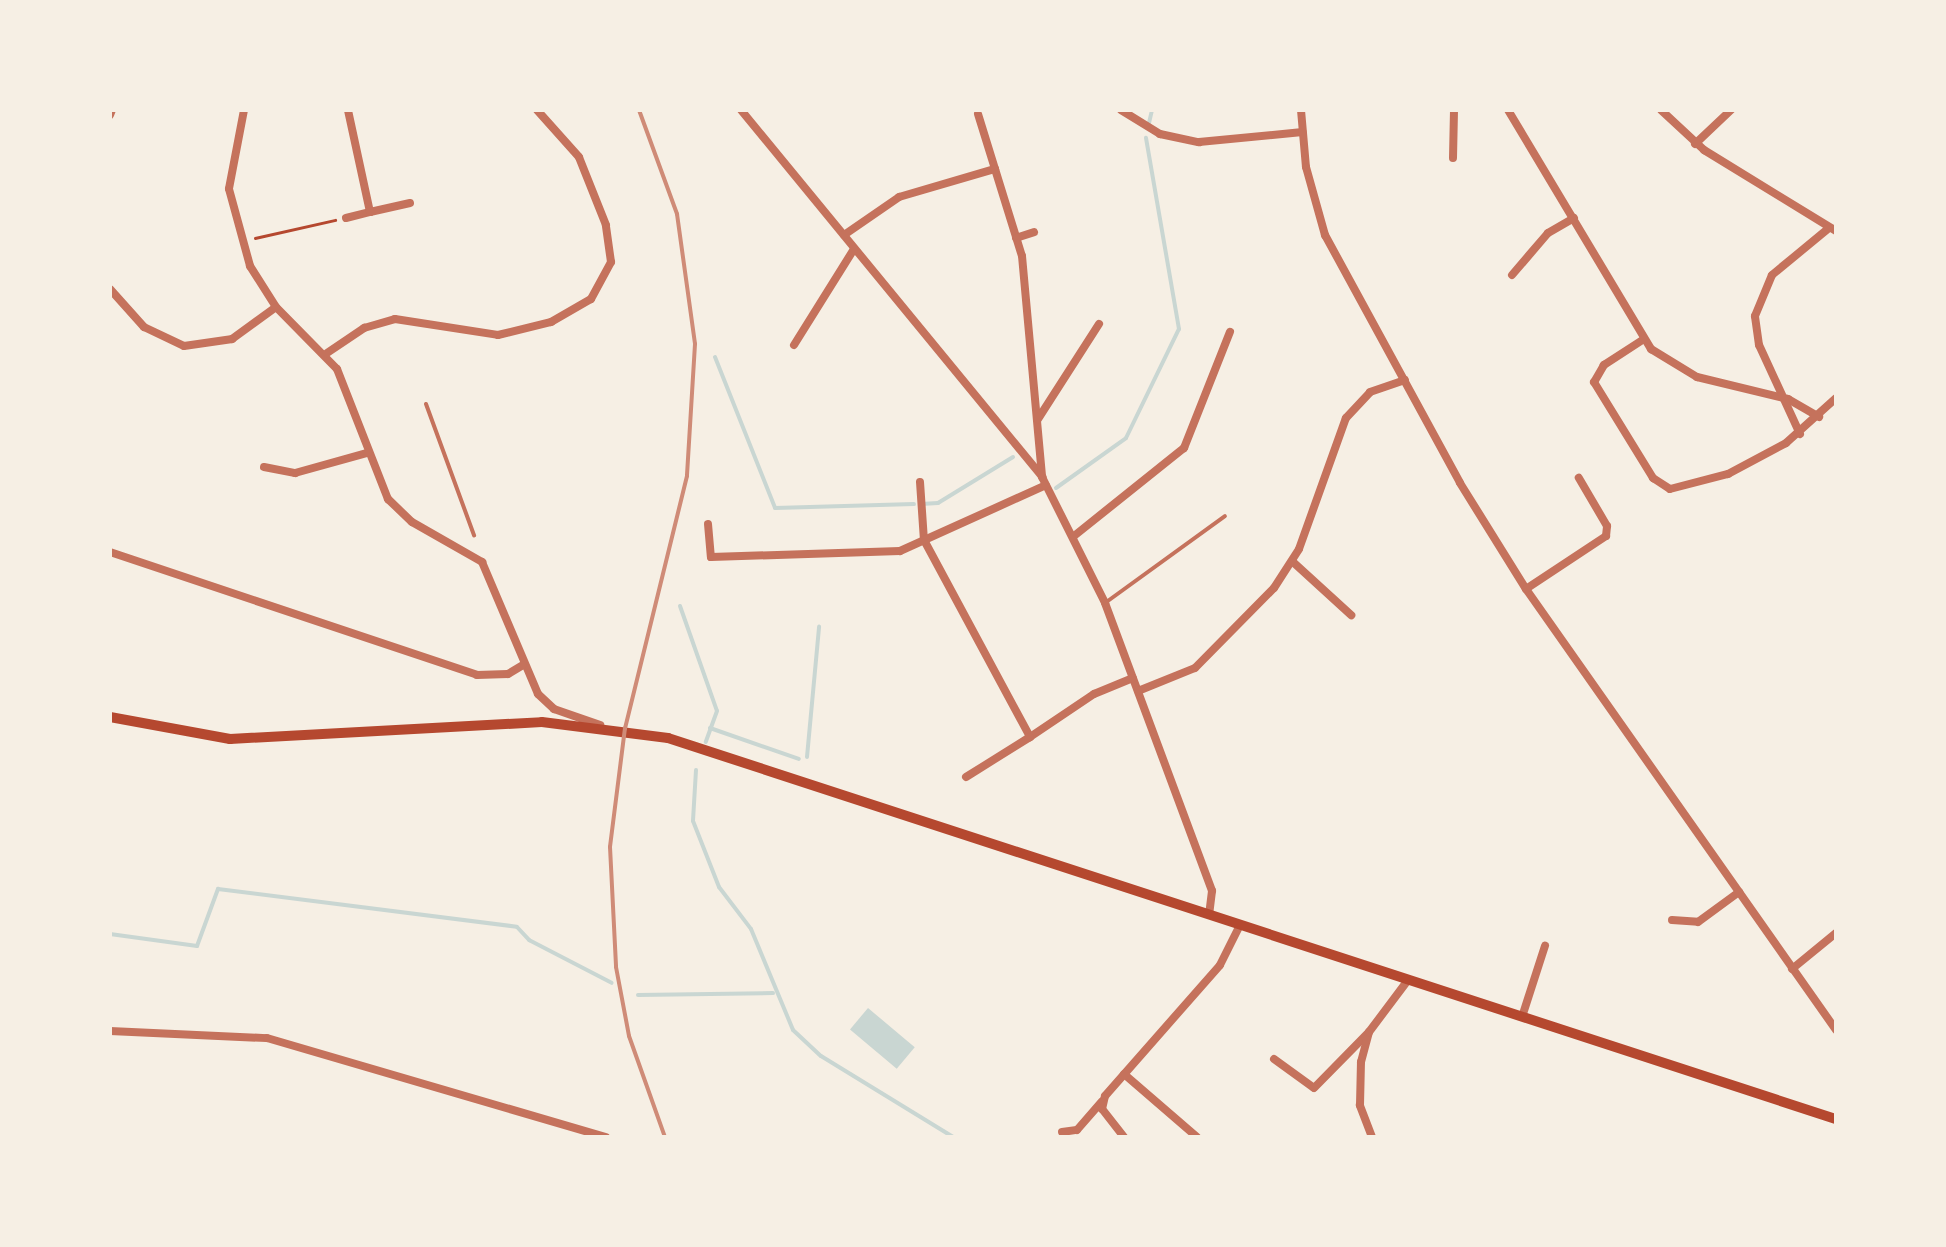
<!DOCTYPE html>
<html>
<head>
<meta charset="utf-8">
<style>
	body { margin:0 }
	#map { position:relative; width:1946px; height:1247px; overflow:hidden; background:#f6efe4; font-family:"Golos Text",sans-serif }
	div>[style] { position:absolute }
	[style*='--x'] { left:calc(var(--x)*1px); top:calc(var(--y)*1px); width:calc(var(--w)*1px); rotate:calc(var(--a)*1deg) }
	.water>* { inset:0; background:#c9d6d2; transform-origin:0 0 }
	.stream>* { height:4px; margin:-2px; padding:0 2px; transform-origin:2px; border-radius:2px; background:#c9d6d2 }
	.path>* { height:2.5px; margin:-1.25px; padding:0 1.25px; transform-origin:1.25px; border-radius:1.25px; background:#b5482f }
	.service>* { height:4px; margin:-2px; padding:0 2px; transform-origin:2px; border-radius:2px; background:#c5725c }
	.minor>* { height:8px; margin:-4px; padding:0 4px; transform-origin:4px; border-radius:4px; background:#c5725c }
	.secondary>* { height:10px; margin:-5px; padding:0 5px; transform-origin:5px; border-radius:5px; background:#b5482f }
	.rail>* { height:4px; margin:-2px; padding:0 2px; transform-origin:2px; border-radius:2px; background:#cf8b77 }
	span { translate:-50% -50%; white-space:nowrap; text-align:center; line-height:1.15; -webkit-text-stroke:9px #f6efe4; paint-order:stroke }
	.frame { position:absolute; inset:0; border:112px solid #f6efe4; pointer-events:none }
</style>
</head>
<body>
<div id="map">
	<div class="water">
		<i style="left:868px;top:1008px;width:61px;height:28px;rotate:40deg"></i>
	</div>
	<div class="stream">
		<i style="--x:1149;--y:123;--w:13;--a:-77"></i>
		<i style="--x:715;--y:357;--w:162;--a:68.3"></i>
		<i style="--x:775;--y:508;--w:139;--a:-1.6"></i>
		<i style="--x:1056;--y:488;--w:86;--a:-35.5"></i>
		<i style="--x:1126;--y:438;--w:121;--a:-64.1"></i>
		<i style="--x:1179;--y:329;--w:194;--a:-99.8"></i>
		<i style="--x:921;--y:504;--w:17;--a:-3"></i>
		<i style="--x:938;--y:503;--w:88;--a:-31.5"></i>
		<i style="--x:680;--y:606;--w:111;--a:70.6"></i>
		<i style="--x:717;--y:711;--w:33;--a:110"></i>
		<i style="--x:710;--y:728;--w:94;--a:19.2"></i>
		<i style="--x:807;--y:757;--w:131;--a:-84.7"></i>
		<i style="--x:696;--y:770;--w:51;--a:93.4"></i>
		<i style="--x:693;--y:821;--w:71;--a:68.5"></i>
		<i style="--x:719;--y:887;--w:53;--a:52.7"></i>
		<i style="--x:751;--y:929;--w:109;--a:67.4"></i>
		<i style="--x:793;--y:1030;--w:38;--a:43"></i>
		<i style="--x:821;--y:1056;--w:155;--a:31.5"></i>
		<i style="--x:110;--y:934;--w:88;--a:7.9"></i>
		<i style="--x:197;--y:946;--w:61;--a:-69.8"></i>
		<i style="--x:218;--y:889;--w:301;--a:7.2"></i>
		<i style="--x:517;--y:927;--w:18;--a:47"></i>
		<i style="--x:529;--y:940;--w:93;--a:27.4"></i>
		<i style="--x:638;--y:995;--w:135;--a:-0.8"></i>
	</div>
	<div class="path">
		<i style="--x:255;--y:238;--w:82;--a:-12.7"></i>
	</div>
	<div class="service">
		<i style="--x:426;--y:404;--w:140;--a:69.9"></i>
		<i style="--x:1105;--y:603;--w:148;--a:-35.9"></i>
	</div>
	<div class="minor">
		<i style="--x:244;--y:110;--w:80;--a:100.8"></i>
		<i style="--x:229;--y:189;--w:80;--a:74.7"></i>
		<i style="--x:250;--y:266;--w:49;--a:57.6"></i>
		<i style="--x:276;--y:307;--w:87;--a:45.5"></i>
		<i style="--x:337;--y:369;--w:140;--a:68.6"></i>
		<i style="--x:388;--y:499;--w:33;--a:44"></i>
		<i style="--x:412;--y:522;--w:81;--a:29.7"></i>
		<i style="--x:482;--y:562;--w:143;--a:67"></i>
		<i style="--x:538;--y:694;--w:22;--a:43"></i>
		<i style="--x:554;--y:709;--w:49;--a:19.2"></i>
		<i style="--x:741;--y:110;--w:475;--a:50.6"></i>
		<i style="--x:1042;--y:477;--w:141;--a:63.4"></i>
		<i style="--x:1105;--y:603;--w:307;--a:69.6"></i>
		<i style="--x:1212;--y:891;--w:24;--a:97"></i>
		<i style="--x:1121;--y:110;--w:46;--a:31.6"></i>
		<i style="--x:1160;--y:134;--w:40;--a:12"></i>
		<i style="--x:1199;--y:142;--w:104;--a:-5.5"></i>
		<i style="--x:1301;--y:110;--w:57;--a:85"></i>
		<i style="--x:1306;--y:167;--w:71;--a:74.4"></i>
		<i style="--x:1325;--y:235;--w:282;--a:61.4"></i>
		<i style="--x:1460;--y:483;--w:125;--a:58.1"></i>
		<i style="--x:1526;--y:589;--w:539;--a:54.89"></i>
		<i style="--x:1508;--y:110;--w:279;--a:59.1"></i>
		<i style="--x:1651;--y:349;--w:54;--a:31.3"></i>
		<i style="--x:1697;--y:377;--w:94;--a:13.6"></i>
		<i style="--x:1788;--y:399;--w:36;--a:30"></i>
		<i style="--x:1661;--y:110;--w:59;--a:42.9"></i>
		<i style="--x:1704;--y:150;--w:155;--a:31.5"></i>
		<i style="--x:978;--y:114;--w:58;--a:72.8"></i>
		<i style="--x:110;--y:115;--w:5;--a:-68"></i>
		<i style="--x:1695;--y:144;--w:50;--a:-43.4"></i>
		<i style="--x:1453;--y:158;--w:48;--a:-88.8"></i>
		<i style="--x:370;--y:212;--w:41;--a:-12.7"></i>
		<i style="--x:346;--y:218;--w:25;--a:-14"></i>
		<i style="--x:370;--y:212;--w:104;--a:-102.2"></i>
		<i style="--x:844;--y:235;--w:67;--a:-34.6"></i>
		<i style="--x:899;--y:197;--w:100;--a:-16.3"></i>
		<i style="--x:995;--y:169;--w:91;--a:72.8"></i>
		<i style="--x:1022;--y:256;--w:222;--a:84.8"></i>
		<i style="--x:1016;--y:238;--w:19;--a:-18"></i>
		<i style="--x:1512;--y:275;--w:55;--a:-49.4"></i>
		<i style="--x:1548;--y:233;--w:30;--a:-30"></i>
		<i style="--x:110;--y:289;--w:51;--a:48.2"></i>
		<i style="--x:144;--y:327;--w:44;--a:25.4"></i>
		<i style="--x:184;--y:346;--w:49;--a:-8.3"></i>
		<i style="--x:232;--y:339;--w:54;--a:-36"></i>
		<i style="--x:1644;--y:339;--w:48;--a:147"></i>
		<i style="--x:1604;--y:365;--w:20;--a:120"></i>
		<i style="--x:1594;--y:382;--w:113;--a:58.4"></i>
		<i style="--x:1653;--y:478;--w:20;--a:33"></i>
		<i style="--x:1670;--y:489;--w:60;--a:-14.5"></i>
		<i style="--x:1728;--y:474;--w:66;--a:-28.1"></i>
		<i style="--x:1786;--y:443;--w:67;--a:-42"></i>
		<i style="--x:794;--y:345;--w:113;--a:-58"></i>
		<i style="--x:327;--y:353;--w:45;--a:-34"></i>
		<i style="--x:364;--y:328;--w:32;--a:-16"></i>
		<i style="--x:395;--y:319;--w:104;--a:8.8"></i>
		<i style="--x:498;--y:335;--w:55;--a:-13.8"></i>
		<i style="--x:551;--y:322;--w:46;--a:-29.9"></i>
		<i style="--x:591;--y:299;--w:42;--a:-61.6"></i>
		<i style="--x:611;--y:262;--w:37;--a:-98"></i>
		<i style="--x:606;--y:225;--w:73;--a:-111.7"></i>
		<i style="--x:579;--y:157;--w:63;--a:-131.8"></i>
		<i style="--x:1038;--y:419;--w:113;--a:-57.3"></i>
		<i style="--x:1800;--y:434;--w:98;--a:-114.7"></i>
		<i style="--x:1759;--y:345;--w:29;--a:-98"></i>
		<i style="--x:1755;--y:316;--w:44;--a:-67.5"></i>
		<i style="--x:1772;--y:275;--w:74;--a:-39.5"></i>
		<i style="--x:264;--y:467;--w:32;--a:11"></i>
		<i style="--x:295;--y:473;--w:75;--a:-15.5"></i>
		<i style="--x:920;--y:482;--w:58;--a:86.1"></i>
		<i style="--x:924;--y:540;--w:224;--a:61.7"></i>
		<i style="--x:1030;--y:737;--w:77;--a:-33.9"></i>
		<i style="--x:1094;--y:694;--w:42;--a:-22.3"></i>
		<i style="--x:708;--y:524;--w:33;--a:85"></i>
		<i style="--x:711;--y:557;--w:189;--a:-1.8"></i>
		<i style="--x:900;--y:551;--w:160;--a:-24.3"></i>
		<i style="--x:1074;--y:536;--w:141;--a:-38.7"></i>
		<i style="--x:1184;--y:448;--w:125;--a:-68.4"></i>
		<i style="--x:110;--y:552;--w:387;--a:18.5"></i>
		<i style="--x:477;--y:675;--w:31;--a:-2"></i>
		<i style="--x:508;--y:674;--w:17;--a:-31"></i>
		<i style="--x:1293;--y:562;--w:79;--a:42.4"></i>
		<i style="--x:1526;--y:589;--w:96;--a:-33.5"></i>
		<i style="--x:1606;--y:536;--w:10;--a:-84"></i>
		<i style="--x:1607;--y:526;--w:56;--a:-120.3"></i>
		<i style="--x:1138;--y:691;--w:61;--a:-22"></i>
		<i style="--x:1195;--y:668;--w:112;--a:-45.4"></i>
		<i style="--x:1274;--y:588;--w:46;--a:-57.3"></i>
		<i style="--x:1299;--y:549;--w:139;--a:-70.3"></i>
		<i style="--x:1346;--y:418;--w:35;--a:-47"></i>
		<i style="--x:1370;--y:392;--w:37;--a:-19"></i>
		<i style="--x:966;--y:777;--w:75;--a:-32"></i>
		<i style="--x:1672;--y:920;--w:26;--a:4"></i>
		<i style="--x:1698;--y:922;--w:51;--a:-36.2"></i>
		<i style="--x:1792;--y:969;--w:57;--a:-39.3"></i>
		<i style="--x:1522;--y:1017;--w:75;--a:-72.1"></i>
		<i style="--x:110;--y:1031;--w:157;--a:2.6"></i>
		<i style="--x:267;--y:1038;--w:353;--a:16.3"></i>
		<i style="--x:1274;--y:1059;--w:49;--a:35.9"></i>
		<i style="--x:1314;--y:1088;--w:78;--a:-45.5"></i>
		<i style="--x:1124;--y:1074;--w:96;--a:40.8"></i>
		<i style="--x:1062;--y:1132;--w:15;--a:-8"></i>
		<i style="--x:1077;--y:1130;--w:38;--a:-49"></i>
		<i style="--x:1124;--y:1137;--w:36;--a:-128"></i>
		<i style="--x:1102;--y:1109;--w:13;--a:-77"></i>
		<i style="--x:1105;--y:1096;--w:174;--a:-48.7"></i>
		<i style="--x:1220;--y:965;--w:45;--a:-63.4"></i>
		<i style="--x:1372;--y:1137;--w:34;--a:-111"></i>
		<i style="--x:1360;--y:1105;--w:43;--a:-88.7"></i>
		<i style="--x:1361;--y:1062;--w:31;--a:-75"></i>
		<i style="--x:1369;--y:1032;--w:65;--a:-53.1"></i>
	</div>
	<div class="secondary">
		<i style="--x:110;--y:717;--w:122;--a:10.4"></i>
		<i style="--x:230;--y:739;--w:312;--a:-3.1"></i>
		<i style="--x:542;--y:722;--w:127;--a:7.2"></i>
		<i style="--x:668;--y:738;--w:1229;--a:18.07"></i>
	</div>
	<div class="rail">
		<i style="--x:639;--y:110;--w:111;--a:69.9"></i>
		<i style="--x:677;--y:214;--w:131;--a:82.1"></i>
		<i style="--x:695;--y:344;--w:132;--a:93.5"></i>
		<i style="--x:687;--y:476;--w:260;--a:103.8"></i>
		<i style="--x:625;--y:728;--w:120;--a:97.2"></i>
		<i style="--x:610;--y:847;--w:120;--a:87.1"></i>
		<i style="--x:616;--y:967;--w:70;--a:79.3"></i>
		<i style="--x:629;--y:1036;--w:107;--a:70.4"></i>
	</div>
	<div class="frame"></div>
</div>
</body>
</html>
